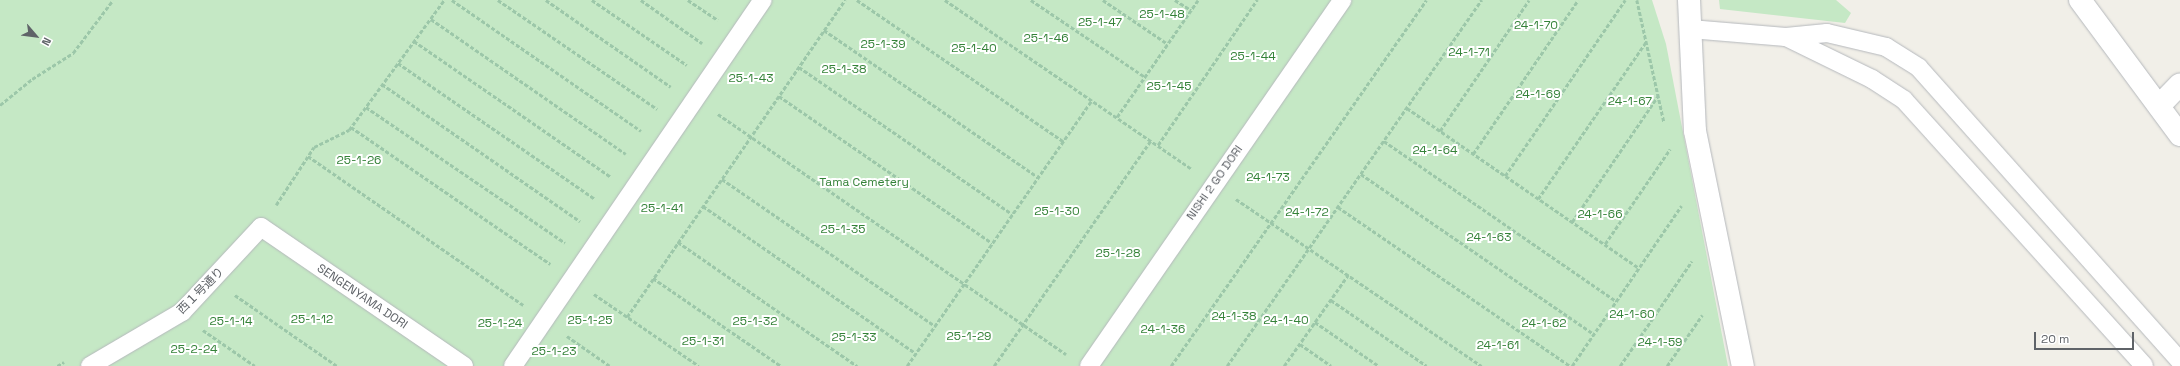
<!DOCTYPE html>
<html>
<head>
<meta charset="utf-8">
<style>
	body { margin:0 }
	#map { position:relative; width:2180px; height:366px; overflow:hidden; background:#f1efe8; font-family:"Space Grotesk","Noto Sans JP",sans-serif }
	div>[style] { position:absolute }
	[style*='--x'] { left:calc(var(--x)*1px); top:calc(var(--y)*1px); width:calc(var(--w)*1px); rotate:calc(var(--a)*1deg) }
	.green>* { inset:0; background:#c5e8c5 }
	.path>* { height:2.5px; margin-top:-1.25px; transform-origin:0; background:repeating-linear-gradient(90deg,#9cc7a9 0 4px,transparent 0 6px) }
	.roads { filter:drop-shadow(0 0 1px #b5b8bc) drop-shadow(0 0 1px #b5b8bc) }
	.service>* { height:18px; margin:-9px; padding:0 9px; transform-origin:9px; border-radius:9px; background:#fff }
	.minor>* { height:22px; margin:-11px; padding:0 11px; transform-origin:11px; border-radius:11px; background:#fff }
	span { translate:-50% -50%; white-space:nowrap; text-align:center; line-height:1.15; -webkit-text-stroke:4px #fff; paint-order:stroke }
	.park-label { font-size:12px; color:#348238 }
	.street-label { font-size:12px; color:#5f6368 }
	.north { position:absolute; left:16px; top:16px; width:40px; height:40px; -webkit-text-stroke:3px #fff; paint-order:stroke; rotate:118deg; font-size:11px; font-weight:700; line-height:16px; text-align:center; color:#5f6368 }
	.north::after { content:''; display:block; margin:auto; width:14px; height:18px; background:#5f6368; clip-path:polygon(50% 0,100% 100%,50% 72%,0 100%) }
	.scale { position:absolute; left:2034px; top:332px; width:100px; height:18px; box-sizing:border-box; border:2px solid #5f6368; border-top:0; padding-left:5px; font-size:12px; line-height:14px; white-space:nowrap; color:#5f6368; -webkit-text-stroke:3px #fff; paint-order:stroke }
</style>
</head>
<body>
<div id="map">
	<div class="green">
		<i style="clip-path:polygon(0 0,1652px 0,1666px 44px,1728px 366px,0 366px)"></i>
		<i style="clip-path:polygon(1719px 0,1836px 0,1851px 13px,1845px 23px,1720px 9px)"></i>
	</div>
	<div class="path">
		<i style="--x:452;--y:0;--w:230;--a:34.7"></i>
		<i style="--x:498;--y:0;--w:193;--a:34.4"></i>
		<i style="--x:546;--y:0;--w:152;--a:34.8"></i>
		<i style="--x:592;--y:0;--w:115;--a:34.4"></i>
		<i style="--x:641;--y:0;--w:75;--a:35.2"></i>
		<i style="--x:688;--y:0;--w:36;--a:34"></i>
		<i style="--x:857;--y:0;--w:250;--a:34.4"></i>
		<i style="--x:945;--y:0;--w:299;--a:34.4"></i>
		<i style="--x:1031;--y:0;--w:138;--a:34"></i>
		<i style="--x:1103;--y:0;--w:78;--a:34.1"></i>
		<i style="--x:1175;--y:0;--w:19;--a:32"></i>
		<i style="--x:1637;--y:0;--w:125;--a:77.5"></i>
		<i style="--x:431;--y:19;--w:237;--a:34.7"></i>
		<i style="--x:824;--y:30;--w:260;--a:34.5"></i>
		<i style="--x:414;--y:41;--w:239;--a:34.6"></i>
		<i style="--x:398;--y:63;--w:239;--a:34.6"></i>
		<i style="--x:799;--y:67;--w:259;--a:34.6"></i>
		<i style="--x:382;--y:84;--w:241;--a:34.7"></i>
		<i style="--x:779;--y:96;--w:259;--a:34.6"></i>
		<i style="--x:0;--y:105;--w:41;--a:-39.1"></i>
		<i style="--x:32;--y:79;--w:49;--a:-32.4"></i>
		<i style="--x:73;--y:53;--w:66;--a:-53"></i>
		<i style="--x:366;--y:107;--w:241;--a:34.3"></i>
		<i style="--x:1407;--y:108;--w:282;--a:34.6"></i>
		<i style="--x:718;--y:114;--w:423;--a:34.6"></i>
		<i style="--x:1117;--y:117;--w:142;--a:-55.3"></i>
		<i style="--x:351;--y:127;--w:242;--a:34.5"></i>
		<i style="--x:1440;--y:131;--w:158;--a:-55.8"></i>
		<i style="--x:1384;--y:141;--w:282;--a:34.6"></i>
		<i style="--x:1158;--y:145;--w:176;--a:-55.7"></i>
		<i style="--x:1473;--y:154;--w:186;--a:-55.7"></i>
		<i style="--x:308;--y:156;--w:262;--a:34.7"></i>
		<i style="--x:1361;--y:174;--w:283;--a:34.5"></i>
		<i style="--x:1505;--y:176;--w:213;--a:-55.7"></i>
		<i style="--x:722;--y:179;--w:259;--a:34.6"></i>
		<i style="--x:1236;--y:199;--w:297;--a:34.2"></i>
		<i style="--x:1538;--y:199;--w:191;--a:-55.5"></i>
		<i style="--x:276;--y:205;--w:69;--a:-56.8"></i>
		<i style="--x:314;--y:147;--w:39;--a:-26"></i>
		<i style="--x:349;--y:130;--w:161;--a:-53.8"></i>
		<i style="--x:703;--y:206;--w:258;--a:34.7"></i>
		<i style="--x:1338;--y:207;--w:281;--a:34.4"></i>
		<i style="--x:1572;--y:222;--w:153;--a:-55.7"></i>
		<i style="--x:678;--y:242;--w:218;--a:34.7"></i>
		<i style="--x:1605;--y:244;--w:115;--a:-55.6"></i>
		<i style="--x:653;--y:278;--w:155;--a:34.5"></i>
		<i style="--x:594;--y:294;--w:127;--a:34.4"></i>
		<i style="--x:235;--y:295;--w:124;--a:34.8"></i>
		<i style="--x:1331;--y:300;--w:116;--a:34.5"></i>
		<i style="--x:627;--y:317;--w:385;--a:-55.5"></i>
		<i style="--x:1315;--y:322;--w:78;--a:34.5"></i>
		<i style="--x:203;--y:330;--w:63;--a:34.7"></i>
		<i style="--x:567;--y:336;--w:52;--a:34.9"></i>
		<i style="--x:1300;--y:344;--w:38;--a:35"></i>
		<i style="--x:57;--y:366;--w:8;--a:-30"></i>
		<i style="--x:907;--y:366;--w:324;--a:-55.2"></i>
		<i style="--x:994;--y:366;--w:275;--a:-55.2"></i>
		<i style="--x:1171;--y:366;--w:446;--a:-55.1"></i>
		<i style="--x:1227;--y:366;--w:446;--a:-55.2"></i>
		<i style="--x:1284;--y:366;--w:111;--a:-54.9"></i>
		<i style="--x:1572;--y:366;--w:194;--a:-55.7"></i>
		<i style="--x:1620;--y:366;--w:127;--a:-55.6"></i>
		<i style="--x:1667;--y:366;--w:62;--a:-55.5"></i>
	</div>
	<div class="roads">
		<div class="service">
			<i style="--x:1690;--y:29;--w:96;--a:4.8"></i>
			<i style="--x:1786;--y:37;--w:41;--a:-5.6"></i>
			<i style="--x:1827;--y:33;--w:61;--a:13.3"></i>
			<i style="--x:1886;--y:47;--w:39;--a:32"></i>
			<i style="--x:1919;--y:68;--w:392;--a:48.3"></i>
			<i style="--x:1786;--y:37;--w:96;--a:26"></i>
			<i style="--x:1872;--y:79;--w:38;--a:33"></i>
			<i style="--x:1904;--y:100;--w:358;--a:47.9"></i>
			<i style="--x:90;--y:366;--w:107;--a:-30.4"></i>
			<i style="--x:182;--y:312;--w:116;--a:-47.1"></i>
			<i style="--x:261;--y:227;--w:246;--a:34.4"></i>
			<i style="--x:513;--y:366;--w:443;--a:-55.7"></i>
			<i style="--x:1089;--y:366;--w:445;--a:-55.3"></i>
		</div>
		<div class="minor">
			<i style="--x:1689;--y:0;--w:131;--a:87.4"></i>
			<i style="--x:1695;--y:131;--w:240;--a:78.5"></i>
			<i style="--x:2080;--y:0;--w:168;--a:53.5"></i>
			<i style="--x:2159;--y:106;--w:30;--a:-46"></i>
		</div>
	</div>
	<div class="park-label">
		<span style="left:1162px;top:15px">25-1-48</span>
		<span style="left:1100px;top:23px">25-1-47</span>
		<span style="left:1536px;top:26px">24-1-70</span>
		<span style="left:1046px;top:39px">25-1-46</span>
		<span style="left:883px;top:45px">25-1-39</span>
		<span style="left:974px;top:49px">25-1-40</span>
		<span style="left:1469px;top:53px">24-1-71</span>
		<span style="left:1253px;top:57px">25-1-44</span>
		<span style="left:844px;top:70px">25-1-38</span>
		<span style="left:751px;top:79px">25-1-43</span>
		<span style="left:1169px;top:87px">25-1-45</span>
		<span style="left:1538px;top:95px">24-1-69</span>
		<span style="left:1630px;top:102px">24-1-67</span>
		<span style="left:1435px;top:151px">24-1-64</span>
		<span style="left:359px;top:161px">25-1-26</span>
		<span style="left:1268px;top:178px">24-1-73</span>
		<span style="left:864px;top:183px">Tama Cemetery</span>
		<span style="left:662px;top:209px">25-1-41</span>
		<span style="left:1057px;top:212px">25-1-30</span>
		<span style="left:1307px;top:213px">24-1-72</span>
		<span style="left:1600px;top:215px">24-1-66</span>
		<span style="left:843px;top:230px">25-1-35</span>
		<span style="left:1489px;top:238px">24-1-63</span>
		<span style="left:1118px;top:254px">25-1-28</span>
		<span style="left:1632px;top:315px">24-1-60</span>
		<span style="left:1234px;top:317px">24-1-38</span>
		<span style="left:312px;top:320px">25-1-12</span>
		<span style="left:590px;top:321px">25-1-25</span>
		<span style="left:1286px;top:321px">24-1-40</span>
		<span style="left:231px;top:322px">25-1-14</span>
		<span style="left:755px;top:322px">25-1-32</span>
		<span style="left:500px;top:324px">25-1-24</span>
		<span style="left:1544px;top:324px">24-1-62</span>
		<span style="left:1163px;top:330px">24-1-36</span>
		<span style="left:969px;top:337px">25-1-29</span>
		<span style="left:854px;top:338px">25-1-33</span>
		<span style="left:703px;top:342px">25-1-31</span>
		<span style="left:1660px;top:343px">24-1-59</span>
		<span style="left:1498px;top:346px">24-1-61</span>
		<span style="left:194px;top:350px">25-2-24</span>
		<span style="left:554px;top:352px">25-1-23</span>
	</div>
	<div class="street-label">
		<span style="left:1215px;top:183px;rotate:-55deg">NISHI 2 GO DORI</span>
		<span style="left:201px;top:291px;rotate:-45deg">西１号通り</span>
		<span style="left:362px;top:297px;rotate:34deg">SENGENYAMA DORI</span>
	</div>
	<div class="north">N</div>
	<div class="scale">20 m</div>
</div>
</body>
</html>
